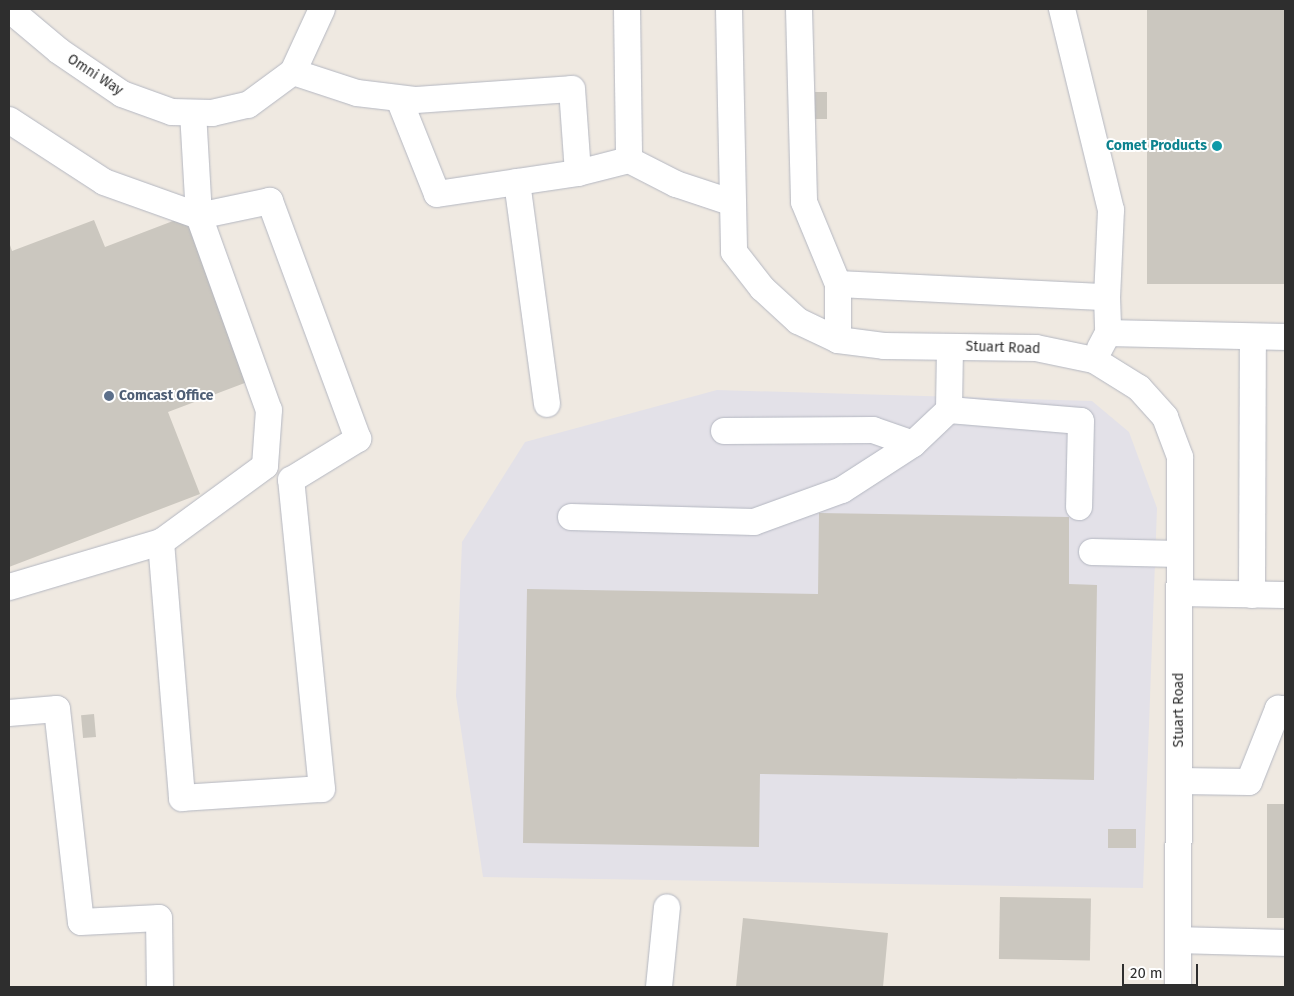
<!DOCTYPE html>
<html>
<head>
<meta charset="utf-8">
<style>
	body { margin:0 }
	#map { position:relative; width:1294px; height:996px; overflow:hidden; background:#efe9e1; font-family:"Fira Sans",sans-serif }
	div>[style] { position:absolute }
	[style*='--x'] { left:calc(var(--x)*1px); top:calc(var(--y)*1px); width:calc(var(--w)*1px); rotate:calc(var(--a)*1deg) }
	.industrial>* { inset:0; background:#e3e1e8 }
	.building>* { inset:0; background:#cbc7bf; transform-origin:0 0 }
	.roads { filter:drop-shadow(0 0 1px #b4b7c1) drop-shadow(0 0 1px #b4b7c1) }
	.minor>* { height:26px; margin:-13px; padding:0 13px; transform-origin:13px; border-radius:13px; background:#fff }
	.dots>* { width:14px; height:14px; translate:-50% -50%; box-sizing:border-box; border:2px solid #fff; border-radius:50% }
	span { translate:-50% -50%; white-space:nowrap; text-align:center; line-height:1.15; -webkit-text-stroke:4px #fff; paint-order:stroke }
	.street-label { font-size:14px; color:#2e2e2e }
	.culture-label { font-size:14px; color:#0d838f; font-weight:700 }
	.right { translate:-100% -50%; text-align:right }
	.service-label { font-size:14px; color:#4e5e75; font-weight:700 }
	.left { translate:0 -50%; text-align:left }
	.frame { position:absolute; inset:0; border:10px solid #2e2e2e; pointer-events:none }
	.scale { position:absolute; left:1122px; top:964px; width:76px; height:22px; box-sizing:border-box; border:2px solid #2e2e2e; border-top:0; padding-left:6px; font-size:15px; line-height:18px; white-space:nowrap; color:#2e2e2e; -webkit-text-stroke:4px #fff; paint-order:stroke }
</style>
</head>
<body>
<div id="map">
	<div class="industrial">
		<i style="clip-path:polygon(717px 390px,1092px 401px,1129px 432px,1157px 508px,1143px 888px,483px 877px,456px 696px,462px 542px,525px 442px)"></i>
	</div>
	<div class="building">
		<i style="left:1147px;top:9px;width:138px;height:275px"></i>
		<i style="left:815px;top:92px;width:12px;height:27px"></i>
		<i style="clip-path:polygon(186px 216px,250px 381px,168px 412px,200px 494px,9px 567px,9px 242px,12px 251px,94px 220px,105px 247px)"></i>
		<i style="clip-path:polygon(819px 513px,1069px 517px,1069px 584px,1097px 585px,1094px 780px,760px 774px,759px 847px,523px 843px,527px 589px,818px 594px)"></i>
		<i style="left:94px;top:714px;width:23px;height:13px;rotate:85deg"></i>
		<i style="left:1267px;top:804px;width:18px;height:114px"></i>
		<i style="left:1108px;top:829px;width:28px;height:19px"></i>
		<i style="left:1000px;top:897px;width:91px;height:62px;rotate:1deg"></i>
		<i style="clip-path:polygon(743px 918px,888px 933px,883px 987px,736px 987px)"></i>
	</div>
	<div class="roads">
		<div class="minor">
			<i style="--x:9;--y:9;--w:65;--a:40"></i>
			<i style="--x:59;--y:51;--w:76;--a:34.3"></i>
			<i style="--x:122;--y:94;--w:53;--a:19.8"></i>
			<i style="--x:172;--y:112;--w:40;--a:1.4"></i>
			<i style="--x:212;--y:113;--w:37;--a:-13"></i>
			<i style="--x:248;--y:105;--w:56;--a:-36.3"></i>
			<i style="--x:293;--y:72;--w:69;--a:-65.3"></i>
			<i style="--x:627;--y:9;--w:151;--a:89.2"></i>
			<i style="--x:729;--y:9;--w:243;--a:88.8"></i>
			<i style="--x:734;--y:252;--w:46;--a:52.1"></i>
			<i style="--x:762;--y:288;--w:49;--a:42.5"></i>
			<i style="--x:798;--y:321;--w:44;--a:25.4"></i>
			<i style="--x:838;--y:340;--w:46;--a:7.4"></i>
			<i style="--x:884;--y:346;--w:152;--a:0.8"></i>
			<i style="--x:1036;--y:348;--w:59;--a:11.7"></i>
			<i style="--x:1094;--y:360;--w:53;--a:31.9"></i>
			<i style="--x:1139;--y:388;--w:39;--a:48"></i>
			<i style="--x:1165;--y:417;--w:43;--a:69.4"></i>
			<i style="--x:1180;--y:457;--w:530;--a:90.22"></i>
			<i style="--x:799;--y:9;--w:193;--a:88.5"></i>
			<i style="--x:804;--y:202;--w:89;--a:67.5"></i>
			<i style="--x:1062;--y:9;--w:207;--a:76.3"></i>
			<i style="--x:1111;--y:210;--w:87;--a:92.6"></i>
			<i style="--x:293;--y:72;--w:67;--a:18.2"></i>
			<i style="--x:357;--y:93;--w:58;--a:6.9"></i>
			<i style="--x:415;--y:100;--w:157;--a:-4"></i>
			<i style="--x:572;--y:89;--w:84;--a:85.9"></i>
			<i style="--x:399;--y:99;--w:102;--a:68.2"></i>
			<i style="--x:437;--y:194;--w:143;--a:-8.5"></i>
			<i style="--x:578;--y:173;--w:53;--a:-14.3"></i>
			<i style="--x:629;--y:160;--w:53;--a:27.1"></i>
			<i style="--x:676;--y:184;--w:60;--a:18.4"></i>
			<i style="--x:9;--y:120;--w:113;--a:33.1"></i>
			<i style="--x:104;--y:182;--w:101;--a:19.7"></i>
			<i style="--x:199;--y:216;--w:206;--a:70.2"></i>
			<i style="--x:269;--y:410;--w:56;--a:94.1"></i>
			<i style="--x:265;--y:466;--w:129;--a:143.8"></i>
			<i style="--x:517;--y:182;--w:224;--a:82.3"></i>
			<i style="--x:838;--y:340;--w:56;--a:-90"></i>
			<i style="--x:838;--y:284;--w:269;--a:2.8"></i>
			<i style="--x:1107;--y:297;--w:36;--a:88"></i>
			<i style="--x:950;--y:347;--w:63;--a:90.9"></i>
			<i style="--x:949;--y:410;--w:132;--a:4.8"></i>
			<i style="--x:1081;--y:421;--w:86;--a:91.3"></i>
			<i style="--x:1100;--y:348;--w:17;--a:-62"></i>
			<i style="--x:1108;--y:333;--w:177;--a:1.3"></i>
			<i style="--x:724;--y:431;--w:149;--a:-0.4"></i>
			<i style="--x:873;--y:430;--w:42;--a:19.3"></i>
			<i style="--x:571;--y:517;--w:183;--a:1.6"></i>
			<i style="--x:754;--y:522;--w:94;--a:-20"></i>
			<i style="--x:842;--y:490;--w:85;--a:-32.9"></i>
			<i style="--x:913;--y:444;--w:50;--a:-43.4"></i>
			<i style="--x:1092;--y:552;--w:87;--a:1.3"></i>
			<i style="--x:9;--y:587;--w:159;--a:-16.5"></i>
			<i style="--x:161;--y:542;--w:257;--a:85.3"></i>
			<i style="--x:182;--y:798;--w:140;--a:-3.7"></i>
			<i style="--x:322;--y:789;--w:311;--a:-95.7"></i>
			<i style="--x:291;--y:480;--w:79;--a:-31.5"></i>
			<i style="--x:358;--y:439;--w:254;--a:-110.3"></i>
			<i style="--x:270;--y:201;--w:73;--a:168.1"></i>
			<i style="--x:199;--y:216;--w:103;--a:-93.3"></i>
			<i style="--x:1179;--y:593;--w:106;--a:1.1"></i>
			<i style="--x:1252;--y:595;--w:258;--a:-89.8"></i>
			<i style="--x:9;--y:713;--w:48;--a:-4.8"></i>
			<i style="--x:57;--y:709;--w:214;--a:83.6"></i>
			<i style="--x:81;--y:922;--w:78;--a:-2.9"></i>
			<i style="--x:159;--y:918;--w:69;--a:89.2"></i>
			<i style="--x:1179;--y:781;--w:70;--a:0.8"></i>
			<i style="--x:1249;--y:782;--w:79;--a:-68.3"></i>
			<i style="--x:1278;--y:709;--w:7;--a:0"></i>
			<i style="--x:1179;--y:940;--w:106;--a:1.6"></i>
			<i style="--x:659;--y:987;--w:80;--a:-84.3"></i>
		</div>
	</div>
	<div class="dots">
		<i style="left:1217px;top:146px;background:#0f9aa8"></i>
		<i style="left:109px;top:396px;background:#5c6f8a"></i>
	</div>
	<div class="street-label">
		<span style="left:95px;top:75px;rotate:33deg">Omni Way</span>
		<span style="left:1003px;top:348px;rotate:2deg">Stuart Road</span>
		<span style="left:1179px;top:710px;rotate:-90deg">Stuart Road</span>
	</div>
	<div class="culture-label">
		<span class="right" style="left:1207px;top:146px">Comet Products</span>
	</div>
	<div class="service-label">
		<span class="left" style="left:119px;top:396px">Comcast Office</span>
	</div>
	<div class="frame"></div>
	<div class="scale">20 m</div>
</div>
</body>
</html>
